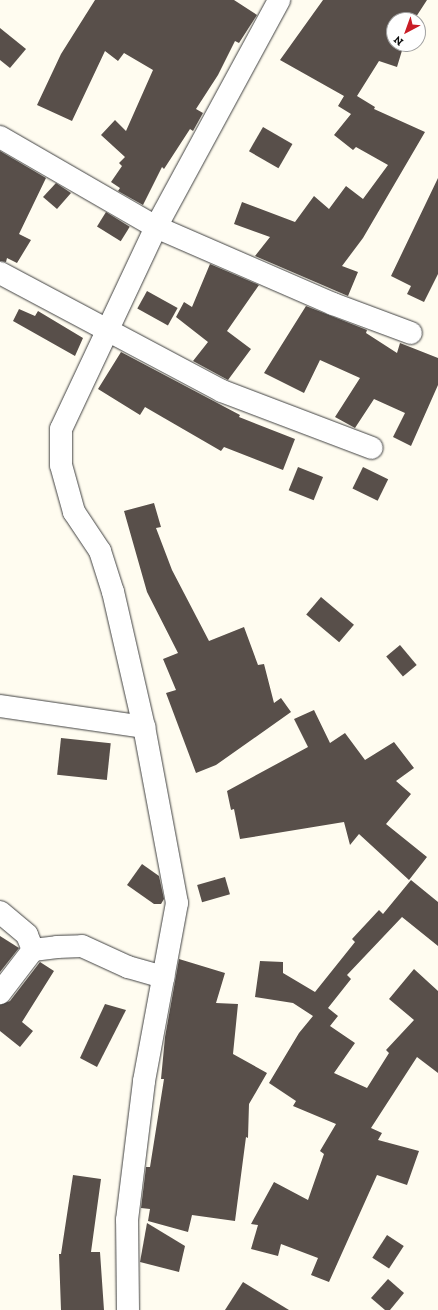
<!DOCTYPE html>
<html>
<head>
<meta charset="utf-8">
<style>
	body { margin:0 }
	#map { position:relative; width:438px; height:1310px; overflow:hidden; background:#fffcf0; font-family:"Zilla Slab",serif }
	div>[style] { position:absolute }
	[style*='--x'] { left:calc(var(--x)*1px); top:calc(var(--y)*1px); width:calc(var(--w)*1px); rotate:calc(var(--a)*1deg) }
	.building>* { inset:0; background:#584f4a; transform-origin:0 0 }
	.roads { filter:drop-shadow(0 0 1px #414141) drop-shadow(0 0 1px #414141) }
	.street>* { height:22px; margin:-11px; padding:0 11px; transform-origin:11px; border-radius:11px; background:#fff }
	span { translate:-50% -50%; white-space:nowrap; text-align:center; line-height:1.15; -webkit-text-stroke:4px #fff; paint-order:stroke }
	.north { position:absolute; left:386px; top:12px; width:40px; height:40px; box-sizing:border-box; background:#fff; border:1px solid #9f9f9f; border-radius:50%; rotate:221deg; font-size:11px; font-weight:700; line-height:16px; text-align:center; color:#0e0e0e }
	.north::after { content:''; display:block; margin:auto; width:14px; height:18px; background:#c91c26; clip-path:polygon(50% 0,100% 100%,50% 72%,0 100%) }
</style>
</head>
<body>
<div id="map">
	<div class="building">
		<i style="clip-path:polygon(95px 0,234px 0,257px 15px,239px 43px,235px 41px,218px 75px,196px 109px,203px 113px,193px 131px,190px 129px,164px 169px,162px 167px,143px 205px,118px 191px,120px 188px,111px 182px,122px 166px,119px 163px,125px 157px,101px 135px,115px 120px,126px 131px,153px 70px,124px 53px,118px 61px,105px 51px,72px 121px,37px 105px,61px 54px)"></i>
		<i style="clip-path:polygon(323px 0,427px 0,414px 20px,394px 20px,394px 44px,404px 44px,397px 67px,379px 61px,357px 96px,375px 107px,374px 109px,425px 132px,363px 238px,342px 266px,358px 272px,348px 296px,255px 256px,270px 237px,234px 224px,242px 202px,295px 222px,314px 196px,329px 209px,346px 186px,363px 199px,388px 165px,356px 147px,353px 150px,334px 135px,351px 114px,338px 106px,344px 96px,280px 60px)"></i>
		<i style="clip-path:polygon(0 28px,26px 49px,10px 68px,0 60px)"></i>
		<i style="left:263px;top:127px;width:34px;height:28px;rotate:30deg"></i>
		<i style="clip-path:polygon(0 151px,46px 178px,19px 234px,31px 240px,17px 263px,7px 258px,6px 262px,0 261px)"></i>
		<i style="clip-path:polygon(438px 178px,438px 274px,424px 302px,407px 294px,411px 286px,391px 276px)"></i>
		<i style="clip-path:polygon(56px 183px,71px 193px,57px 209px,43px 197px)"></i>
		<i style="left:106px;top:212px;width:28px;height:17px;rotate:32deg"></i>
		<i style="clip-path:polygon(210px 264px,259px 285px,227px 331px,251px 349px,228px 380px,193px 361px,208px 342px,176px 317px,184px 302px,192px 307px)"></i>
		<i style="left:147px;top:291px;width:35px;height:20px;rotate:29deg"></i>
		<i style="clip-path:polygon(306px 306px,367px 330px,366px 333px,397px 353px,400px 343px,438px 358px,438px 385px,411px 446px,393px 437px,405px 413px,374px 399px,355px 428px,335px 417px,360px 378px,320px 360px,304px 393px,264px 373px)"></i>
		<i style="clip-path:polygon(19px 309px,35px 316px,38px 311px,83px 338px,75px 356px,13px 321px)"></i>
		<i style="clip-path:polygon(121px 352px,240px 415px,239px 417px,295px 439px,283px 470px,224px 447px,221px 451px,145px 407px,140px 415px,98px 389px)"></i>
		<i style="left:298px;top:467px;width:27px;height:25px;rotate:22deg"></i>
		<i style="left:363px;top:467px;width:28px;height:24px;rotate:26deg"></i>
		<i style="clip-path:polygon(154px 503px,161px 527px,156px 528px,172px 570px,209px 641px,244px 627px,258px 665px,264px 664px,274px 703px,281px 698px,291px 712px,216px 765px,196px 773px,166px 693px,176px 690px,163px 659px,178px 653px,147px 592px,124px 511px)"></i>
		<i style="left:321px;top:597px;width:43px;height:23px;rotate:40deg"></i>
		<i style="left:400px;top:645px;width:26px;height:18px;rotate:50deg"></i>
		<i style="clip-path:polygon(314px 710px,330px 743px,345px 733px,365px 760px,394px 742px,414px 768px,396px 781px,411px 794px,386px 824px,427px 857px,409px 880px,359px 834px,350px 845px,344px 822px,240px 839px,234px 809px,231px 810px,227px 791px,308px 747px,294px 719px)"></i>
		<i style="left:61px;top:738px;width:50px;height:37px;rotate:6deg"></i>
		<i style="clip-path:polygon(142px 864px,159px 876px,164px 899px,161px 904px,154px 904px,127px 885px)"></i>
		<i style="left:225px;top:877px;width:18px;height:29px;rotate:74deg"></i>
		<i style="clip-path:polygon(411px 880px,438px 902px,438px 946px,402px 917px,347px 975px,351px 979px,328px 1008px,338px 1016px,330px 1026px,355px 1043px,334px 1073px,367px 1088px,389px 1053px,386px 1050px,414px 1020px,389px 999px,414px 969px,438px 991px,438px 1073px,417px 1057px,371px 1128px,382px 1133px,378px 1140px,419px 1151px,407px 1185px,377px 1175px,329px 1282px,311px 1275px,318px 1258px,281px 1244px,278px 1256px,251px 1249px,258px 1225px,251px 1224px,274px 1182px,308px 1200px,324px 1154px,320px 1151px,336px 1124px,293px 1106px,296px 1101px,269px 1083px,299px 1033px,313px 1016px,293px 1003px,255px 997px,260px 961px,283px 962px,283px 973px,315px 992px,355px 942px,352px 939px,379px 910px,383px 914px)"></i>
		<i style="clip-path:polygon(0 936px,19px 948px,0 972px)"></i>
		<i style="clip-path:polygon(179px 959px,225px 973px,216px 1003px,238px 1004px,233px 1054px,267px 1073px,249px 1104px,248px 1138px,246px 1137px,235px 1221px,192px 1215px,188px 1232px,148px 1221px,150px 1209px,141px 1208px,146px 1167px,150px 1167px,164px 1079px,161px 1079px,165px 1037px)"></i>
		<i style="clip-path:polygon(40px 962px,54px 971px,22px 1022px,33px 1031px,20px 1047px,0 1031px,0 1005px,10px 1001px)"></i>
		<i style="clip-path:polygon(105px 1004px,126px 1010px,97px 1067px,80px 1058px)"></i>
		<i style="clip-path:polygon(73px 1175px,101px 1179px,91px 1252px,100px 1252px,104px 1310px,61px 1310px,59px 1254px,61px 1254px)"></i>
		<i style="clip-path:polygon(147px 1223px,185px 1246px,179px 1272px,140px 1262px)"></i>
		<i style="left:387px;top:1235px;width:20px;height:27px;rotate:33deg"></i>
		<i style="clip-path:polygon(388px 1279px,404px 1293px,390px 1310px,385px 1310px,371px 1298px)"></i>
		<i style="clip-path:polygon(243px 1282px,289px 1310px,225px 1310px)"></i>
	</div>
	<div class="roads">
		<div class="street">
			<i style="--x:0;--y:137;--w:180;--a:30"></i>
			<i style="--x:156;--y:227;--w:193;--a:23.5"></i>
			<i style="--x:333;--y:304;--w:83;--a:20.4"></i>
			<i style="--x:0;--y:273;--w:251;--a:28"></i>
			<i style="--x:222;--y:391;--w:160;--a:20.8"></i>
			<i style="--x:0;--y:706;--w:146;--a:8.3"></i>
			<i style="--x:0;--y:912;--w:35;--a:40"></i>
			<i style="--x:27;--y:935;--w:16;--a:68"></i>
			<i style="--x:0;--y:993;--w:54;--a:-52.5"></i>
			<i style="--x:33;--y:950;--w:24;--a:-7"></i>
			<i style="--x:57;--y:947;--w:25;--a:-2"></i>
			<i style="--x:82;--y:946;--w:51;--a:24.5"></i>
			<i style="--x:128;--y:967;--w:37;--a:16"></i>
			<i style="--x:128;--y:1310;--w:90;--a:-90.6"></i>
			<i style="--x:127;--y:1220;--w:140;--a:-83"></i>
			<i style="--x:144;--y:1081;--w:181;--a:-79.5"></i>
			<i style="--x:177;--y:903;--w:179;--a:-100.6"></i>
			<i style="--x:144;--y:727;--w:139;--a:-102.9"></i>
			<i style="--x:113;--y:592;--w:43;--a:-107.6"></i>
			<i style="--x:100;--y:551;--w:47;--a:-123.7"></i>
			<i style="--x:74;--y:512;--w:49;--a:-105.5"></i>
			<i style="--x:61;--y:465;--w:36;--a:-90"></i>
			<i style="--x:61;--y:429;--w:223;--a:-64.8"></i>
			<i style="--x:156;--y:227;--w:258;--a:-61.5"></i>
		</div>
	</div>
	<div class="north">N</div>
</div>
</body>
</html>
